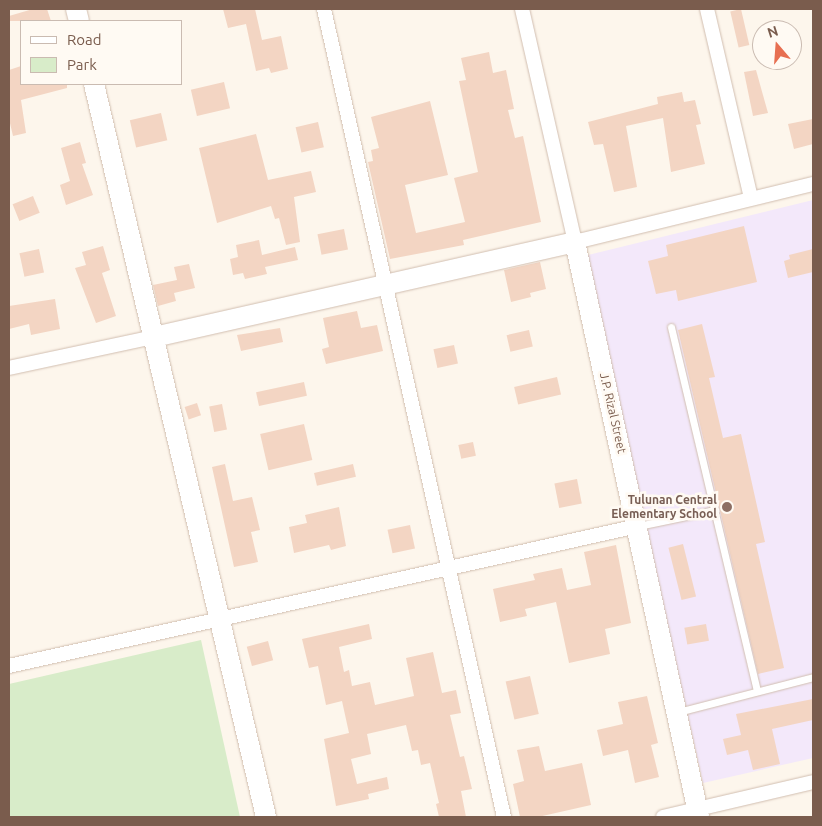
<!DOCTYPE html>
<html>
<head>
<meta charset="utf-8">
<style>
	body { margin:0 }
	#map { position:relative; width:822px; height:826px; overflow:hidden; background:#fdf6ec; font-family:Ubuntu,sans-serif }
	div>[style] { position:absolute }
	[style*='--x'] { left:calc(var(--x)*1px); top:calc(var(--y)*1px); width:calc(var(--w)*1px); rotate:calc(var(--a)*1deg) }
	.education>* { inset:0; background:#f3e8fa }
	.green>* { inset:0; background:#d8ecc9 }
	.building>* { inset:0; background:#f3d5c3; transform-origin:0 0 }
	.roads { filter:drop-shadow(0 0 1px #d1beb0) drop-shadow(0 0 1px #d1beb0) }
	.lane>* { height:7px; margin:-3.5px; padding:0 3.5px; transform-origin:3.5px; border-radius:3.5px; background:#fff }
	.street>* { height:14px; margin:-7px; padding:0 7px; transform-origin:7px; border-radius:7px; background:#fff }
	.secondary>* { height:20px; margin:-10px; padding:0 10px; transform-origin:10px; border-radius:10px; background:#fff }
	.dots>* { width:14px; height:14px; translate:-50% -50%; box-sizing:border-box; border:2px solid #fffaf3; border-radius:50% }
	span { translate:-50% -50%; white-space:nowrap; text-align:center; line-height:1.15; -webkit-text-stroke:5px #fffaf3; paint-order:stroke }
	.street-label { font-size:12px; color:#7a5c4d }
	.education-label { font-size:12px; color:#785e54; font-weight:700 }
	.right { translate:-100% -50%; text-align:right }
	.frame { position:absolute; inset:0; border:10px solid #7a5c4d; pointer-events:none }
	.legend { position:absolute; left:20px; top:20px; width:162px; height:65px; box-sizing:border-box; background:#fffaf3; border:1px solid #cabbb1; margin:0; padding:6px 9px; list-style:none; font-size:15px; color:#7a5c4d }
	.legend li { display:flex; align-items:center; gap:10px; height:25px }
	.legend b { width:25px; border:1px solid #cabbb1 }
	.north { position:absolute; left:752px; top:20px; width:50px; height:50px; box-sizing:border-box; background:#fffaf3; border:1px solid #cabbb1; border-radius:50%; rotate:342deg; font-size:14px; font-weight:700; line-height:20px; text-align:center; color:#7a5c4d }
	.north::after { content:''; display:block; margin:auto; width:18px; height:22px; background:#e76f51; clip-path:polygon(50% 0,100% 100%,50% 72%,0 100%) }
</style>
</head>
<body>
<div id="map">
	<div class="education">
		<i style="clip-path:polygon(813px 200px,813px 758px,703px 783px,584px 256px)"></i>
	</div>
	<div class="green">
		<i style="clip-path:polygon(201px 640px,240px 817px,9px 817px,9px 684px)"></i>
	</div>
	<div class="building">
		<i style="clip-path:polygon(33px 9px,47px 9px,51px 21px,9px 21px,9px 16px)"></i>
		<i style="clip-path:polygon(223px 9px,255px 9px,262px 40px,281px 36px,288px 69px,271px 73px,269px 68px,256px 71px,246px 24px,228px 28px)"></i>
		<i style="left:741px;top:9px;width:37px;height:11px;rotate:77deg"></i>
		<i style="clip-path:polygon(489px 52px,493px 73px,506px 70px,514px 109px,508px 110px,515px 138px,523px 136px,541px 222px,463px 240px,464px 245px,390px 259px,368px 162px,373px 161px,371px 150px,379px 148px,371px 117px,430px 101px,448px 175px,405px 185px,416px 233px,465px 222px,454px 178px,478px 172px,459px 81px,466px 80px,461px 58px)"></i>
		<i style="clip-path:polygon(21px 66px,21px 84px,67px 84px,67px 88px,21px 100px,26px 133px,13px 136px,9px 119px,9px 70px)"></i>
		<i style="clip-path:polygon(756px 70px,768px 113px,753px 116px,744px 72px)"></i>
		<i style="left:224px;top:82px;width:27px;height:34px;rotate:77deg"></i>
		<i style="clip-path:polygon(682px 92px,684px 102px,695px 100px,701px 124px,696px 125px,705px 164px,671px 172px,663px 118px,626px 126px,637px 187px,614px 192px,603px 144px,594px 145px,588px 122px,658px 104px,657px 97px)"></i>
		<i style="left:161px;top:113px;width:28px;height:32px;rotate:77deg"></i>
		<i style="clip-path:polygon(813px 119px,813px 144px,794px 149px,788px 124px)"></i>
		<i style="left:318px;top:122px;width:26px;height:23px;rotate:77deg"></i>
		<i style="clip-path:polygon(256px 134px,268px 180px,311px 171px,316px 192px,294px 197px,300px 242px,286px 245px,279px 218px,275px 219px,271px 206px,217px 223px,199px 148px)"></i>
		<i style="clip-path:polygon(80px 142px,86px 163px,82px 164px,93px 195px,66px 205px,60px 185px,70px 181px,61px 148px)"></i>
		<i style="left:33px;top:196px;width:18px;height:22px;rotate:68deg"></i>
		<i style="clip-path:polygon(744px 226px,757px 282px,678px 301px,676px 290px,656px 294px,648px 261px,668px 256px,666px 245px)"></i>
		<i style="left:344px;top:229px;width:21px;height:27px;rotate:79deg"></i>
		<i style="clip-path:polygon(259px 240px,262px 255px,295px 247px,298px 260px,265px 267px,267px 274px,245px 279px,243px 273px,233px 275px,230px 259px,238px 257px,236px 245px)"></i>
		<i style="clip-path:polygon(103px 246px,110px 270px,102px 273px,116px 316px,96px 323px,75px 268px,86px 265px,82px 252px)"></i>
		<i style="left:39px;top:249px;width:24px;height:20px;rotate:78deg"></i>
		<i style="clip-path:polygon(813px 249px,813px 272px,788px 278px,784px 261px,790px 259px,789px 255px)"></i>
		<i style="clip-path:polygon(540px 262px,546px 289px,530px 293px,531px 297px,511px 302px,504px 270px)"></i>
		<i style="clip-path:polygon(189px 264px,195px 288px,174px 293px,176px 301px,158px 306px,153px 285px,177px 280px,174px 267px)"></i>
		<i style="clip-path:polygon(55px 299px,60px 329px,31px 335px,29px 324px,9px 329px,9px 306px)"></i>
		<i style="clip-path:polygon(357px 311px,361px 328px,377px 325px,383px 351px,326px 364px,322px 349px,329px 347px,323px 318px)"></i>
		<i style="clip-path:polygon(702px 324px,715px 377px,709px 378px,723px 438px,741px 434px,765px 542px,756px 544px,784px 668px,758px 674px,678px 330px)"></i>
		<i style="clip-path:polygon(280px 328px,283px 342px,241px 351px,237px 335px)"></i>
		<i style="left:529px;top:330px;width:17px;height:23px;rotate:77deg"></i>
		<i style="left:454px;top:345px;width:19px;height:21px;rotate:78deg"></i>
		<i style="left:557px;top:377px;width:18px;height:44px;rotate:77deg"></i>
		<i style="left:304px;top:382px;width:14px;height:49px;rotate:78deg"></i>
		<i style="left:197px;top:403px;width:13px;height:13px;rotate:72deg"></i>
		<i style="left:222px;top:404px;width:26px;height:13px;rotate:79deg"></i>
		<i style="left:304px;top:424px;width:37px;height:45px;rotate:77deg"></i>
		<i style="left:473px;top:442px;width:14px;height:15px;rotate:78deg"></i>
		<i style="clip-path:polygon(225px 464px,233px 501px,252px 497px,260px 530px,251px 532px,258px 562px,234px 567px,212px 467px)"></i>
		<i style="left:353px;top:464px;width:13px;height:40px;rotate:77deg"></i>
		<i style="left:577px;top:479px;width:25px;height:23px;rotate:79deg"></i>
		<i style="clip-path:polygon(339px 507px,346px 546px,331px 550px,329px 545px,294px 553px,289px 527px,307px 523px,305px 515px)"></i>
		<i style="left:410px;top:525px;width:24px;height:23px;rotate:78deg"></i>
		<i style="left:683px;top:544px;width:54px;height:15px;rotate:76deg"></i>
		<i style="clip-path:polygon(616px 545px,631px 623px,605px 629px,610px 654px,569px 663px,556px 602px,525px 609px,527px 616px,500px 622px,493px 589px,535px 580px,533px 574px,562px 568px,567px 590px,591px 585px,584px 552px)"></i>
		<i style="clip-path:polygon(369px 624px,372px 639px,339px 647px,344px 672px,349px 670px,352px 686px,370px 682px,375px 705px,414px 696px,406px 658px,433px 652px,442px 693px,456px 690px,461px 713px,450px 715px,460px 757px,464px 756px,472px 789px,461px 791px,466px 817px,439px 817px,436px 804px,439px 803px,430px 763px,421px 765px,418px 750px,412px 751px,406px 725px,367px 734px,371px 754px,351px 759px,357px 784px,387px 777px,389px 789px,368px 794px,369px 799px,336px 806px,324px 739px,349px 733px,342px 701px,326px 705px,318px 666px,309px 668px,302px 639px)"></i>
		<i style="left:706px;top:624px;width:17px;height:22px;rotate:80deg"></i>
		<i style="left:268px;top:641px;width:20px;height:22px;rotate:75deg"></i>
		<i style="left:530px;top:676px;width:39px;height:25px;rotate:77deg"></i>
		<i style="clip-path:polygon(647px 696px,658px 743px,651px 745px,659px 777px,635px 783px,628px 750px,603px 756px,597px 730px,623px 724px,618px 702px)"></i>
		<i style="clip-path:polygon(813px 699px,813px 720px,772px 729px,780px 764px,753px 770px,748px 750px,727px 755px,723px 739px,741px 735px,736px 714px)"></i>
		<i style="clip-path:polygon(539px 746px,545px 771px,582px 763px,591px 805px,538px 817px,520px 817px,513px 784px,524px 781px,517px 750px)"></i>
	</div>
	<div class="roads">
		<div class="lane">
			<i style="--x:671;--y:327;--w:374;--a:76.7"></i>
			<i style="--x:638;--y:526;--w:79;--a:-11.7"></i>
			<i style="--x:678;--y:712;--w:139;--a:-14.5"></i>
		</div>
		<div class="street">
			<i style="--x:324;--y:9;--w:828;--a:77.44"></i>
			<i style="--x:522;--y:9;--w:239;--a:77.2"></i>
			<i style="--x:575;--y:242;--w:245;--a:-13.7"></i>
			<i style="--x:707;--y:9;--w:194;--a:76.9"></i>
			<i style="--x:9;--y:368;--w:148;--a:-12.1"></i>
			<i style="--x:9;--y:666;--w:644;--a:-12.55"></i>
			<i style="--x:663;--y:817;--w:154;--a:-13.1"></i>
		</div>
		<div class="secondary">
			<i style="--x:76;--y:9;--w:12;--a:76"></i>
			<i style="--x:94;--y:84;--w:753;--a:76.79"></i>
			<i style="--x:154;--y:337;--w:432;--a:-12.7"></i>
			<i style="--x:575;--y:242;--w:588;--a:77.83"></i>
		</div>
	</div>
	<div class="dots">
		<i style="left:727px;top:507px;background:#8d6e63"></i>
	</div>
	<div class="street-label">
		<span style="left:613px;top:413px;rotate:77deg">J.P. Rizal Street</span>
	</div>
	<div class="education-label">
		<span class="right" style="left:717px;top:507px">Tulunan Central<br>Elementary School</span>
	</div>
	<div class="frame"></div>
	<ul class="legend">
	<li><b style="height:6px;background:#fff"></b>Road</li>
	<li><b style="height:14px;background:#d8ecc9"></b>Park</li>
	</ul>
	<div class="north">N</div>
</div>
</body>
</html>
